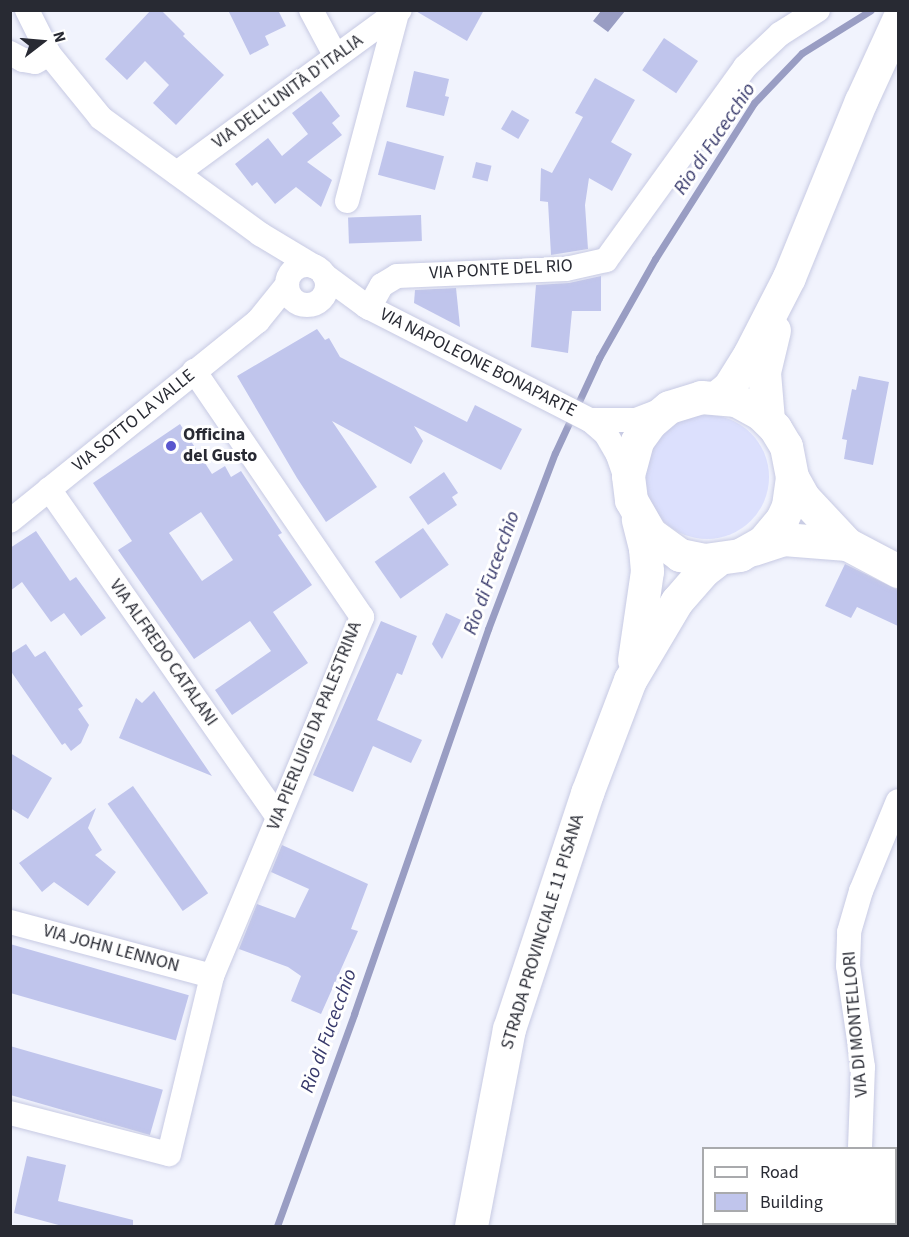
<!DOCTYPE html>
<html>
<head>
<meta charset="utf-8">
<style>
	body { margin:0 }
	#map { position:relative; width:909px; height:1237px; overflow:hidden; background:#f1f3fd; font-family:"Source Sans 3",sans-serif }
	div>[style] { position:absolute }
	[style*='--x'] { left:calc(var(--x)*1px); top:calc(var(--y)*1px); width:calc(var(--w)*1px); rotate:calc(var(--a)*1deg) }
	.green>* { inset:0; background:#dce0fd }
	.round { border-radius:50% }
	.water>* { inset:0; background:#999dc3 }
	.stream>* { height:7px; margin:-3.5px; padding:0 3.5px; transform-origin:3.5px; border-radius:3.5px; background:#999dc3 }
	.building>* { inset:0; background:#c0c5ec; transform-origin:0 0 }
	.roads { filter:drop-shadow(0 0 2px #c7cae3) drop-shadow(0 0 2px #c7cae3) }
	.minor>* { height:24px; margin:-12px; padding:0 12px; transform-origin:12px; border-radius:12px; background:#fff }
	.minor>.ring { margin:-12px; padding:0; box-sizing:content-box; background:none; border:24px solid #fff; border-radius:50% }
	.secondary>* { height:33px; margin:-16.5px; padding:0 16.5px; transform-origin:16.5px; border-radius:16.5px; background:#fff }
	.primary>* { height:33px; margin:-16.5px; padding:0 16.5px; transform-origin:16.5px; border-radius:16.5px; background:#fff }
	.dots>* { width:16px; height:16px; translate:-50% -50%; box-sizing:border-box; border:3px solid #fff; border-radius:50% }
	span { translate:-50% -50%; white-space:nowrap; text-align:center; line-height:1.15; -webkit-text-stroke:6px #fff; paint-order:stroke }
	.street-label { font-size:18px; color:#282a33 }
	.poi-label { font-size:18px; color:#282a33; font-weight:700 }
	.left { translate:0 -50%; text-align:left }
	.water-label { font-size:20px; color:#37396b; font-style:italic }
	.frame { position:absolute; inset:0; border:12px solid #282a33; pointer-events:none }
	.legend { position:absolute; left:702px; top:1147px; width:195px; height:78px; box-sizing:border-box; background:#fff; border:2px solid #a9aaad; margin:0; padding:8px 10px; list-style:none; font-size:18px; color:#282a33 }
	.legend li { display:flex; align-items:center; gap:12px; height:30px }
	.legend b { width:30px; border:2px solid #a9aaad }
	.north { position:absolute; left:12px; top:12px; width:60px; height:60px; -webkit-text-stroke:4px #fff; paint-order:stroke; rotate:74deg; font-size:16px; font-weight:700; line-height:24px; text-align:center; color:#282a33 }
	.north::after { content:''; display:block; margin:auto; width:21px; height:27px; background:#282a33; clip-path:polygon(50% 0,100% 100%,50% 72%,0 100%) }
</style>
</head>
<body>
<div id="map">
	<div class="green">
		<i class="round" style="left:645px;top:415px;width:124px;height:124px"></i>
	</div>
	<div class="water">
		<i style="clip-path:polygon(601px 11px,601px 10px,625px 11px,608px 32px,593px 21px)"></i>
	</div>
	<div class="stream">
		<i style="--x:277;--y:1226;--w:226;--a:-70"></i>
		<i style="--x:354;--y:1014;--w:408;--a:-70.8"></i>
		<i style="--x:488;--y:629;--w:188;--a:-69.2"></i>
		<i style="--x:555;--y:453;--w:105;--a:-65.1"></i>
		<i style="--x:599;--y:358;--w:114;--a:-60.5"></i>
		<i style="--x:655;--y:259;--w:185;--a:-57.6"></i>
		<i style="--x:754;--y:103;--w:69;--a:-46.2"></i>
		<i style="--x:802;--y:53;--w:81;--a:-31.9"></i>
	</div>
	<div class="building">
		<i style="clip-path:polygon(151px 10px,161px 10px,185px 34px,183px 36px,224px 75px,176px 125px,153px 103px,169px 85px,145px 61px,127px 80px,105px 59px)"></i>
		<i style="clip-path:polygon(228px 10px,278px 10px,286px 26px,265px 36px,269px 45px,250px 55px)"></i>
		<i style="clip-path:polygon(414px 10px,484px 10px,467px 41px)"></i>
		<i style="left:664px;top:38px;width:41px;height:39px;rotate:34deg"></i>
		<i style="clip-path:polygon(414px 71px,449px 79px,445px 96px,449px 97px,444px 116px,406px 107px)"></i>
		<i style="clip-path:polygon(595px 78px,635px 100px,611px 142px,632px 154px,612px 191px,589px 178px,585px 205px,588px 249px,551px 255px,548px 202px,540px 201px,541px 168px,552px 173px,583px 117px,575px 113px)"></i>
		<i style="clip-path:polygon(321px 91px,340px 116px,332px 123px,342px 135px,307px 162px,332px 180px,321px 207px,296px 187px,275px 204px,257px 182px,252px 186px,235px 164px,268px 138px,282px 156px,308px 134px,292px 113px)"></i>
		<i style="left:512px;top:110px;width:20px;height:22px;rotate:30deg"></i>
		<i style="left:387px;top:141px;width:59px;height:35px;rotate:15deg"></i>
		<i style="left:476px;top:162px;width:16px;height:16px;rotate:14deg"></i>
		<i style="left:421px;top:215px;width:26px;height:73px;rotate:88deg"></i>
		<i style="clip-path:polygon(601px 276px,601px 311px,572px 311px,568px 353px,531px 347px,536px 285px,569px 283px)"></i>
		<i style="clip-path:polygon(456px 288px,460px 327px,414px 303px,415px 290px)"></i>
		<i style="clip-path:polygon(317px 329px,325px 340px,329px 338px,340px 357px,467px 422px,475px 405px,522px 429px,501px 470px,414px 426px,423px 441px,411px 464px,332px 421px,377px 487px,326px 522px,297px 478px,237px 376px)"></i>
		<i style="clip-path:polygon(859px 376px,889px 382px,873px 465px,844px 459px,847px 440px,842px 439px,852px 389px,856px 390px)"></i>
		<i style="clip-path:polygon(evenodd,180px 424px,212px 474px,225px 466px,231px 477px,241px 471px,282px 533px,278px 535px,312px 585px,273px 612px,308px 663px,232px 715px,215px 690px,271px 651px,250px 621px,194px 659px,118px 550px,132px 541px,93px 483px,180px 424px,201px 512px,233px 560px,202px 581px,169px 533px,201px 512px)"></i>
		<i style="clip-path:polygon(444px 472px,458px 493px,452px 497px,457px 505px,428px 525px,409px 497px)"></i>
		<i style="left:423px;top:528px;width:45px;height:59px;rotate:55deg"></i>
		<i style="clip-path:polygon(36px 531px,70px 581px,76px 577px,106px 618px,81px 636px,64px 613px,51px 622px,22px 582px,10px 591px,10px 548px)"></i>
		<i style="clip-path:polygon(845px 564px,898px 590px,898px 626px,857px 607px,851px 618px,825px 606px)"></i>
		<i style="clip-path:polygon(446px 613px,461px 620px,442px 659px,432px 644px)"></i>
		<i style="clip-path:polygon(381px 621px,417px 636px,402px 675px,397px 673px,377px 720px,422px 740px,411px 763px,373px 746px,353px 792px,313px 775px)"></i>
		<i style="clip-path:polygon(26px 644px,35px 657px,45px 651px,83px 706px,78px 709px,89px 725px,81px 743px,71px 751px,65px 743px,62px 745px,10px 670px,10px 654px)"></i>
		<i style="clip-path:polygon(154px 691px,212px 776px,119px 738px,136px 698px,142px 703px)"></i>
		<i style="clip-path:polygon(10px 753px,52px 778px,28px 819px,10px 808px)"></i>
		<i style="left:133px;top:786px;width:131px;height:31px;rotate:55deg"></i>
		<i style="clip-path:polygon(96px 808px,88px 828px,102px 850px,95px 855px,116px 872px,88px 906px,54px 882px,42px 892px,19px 863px)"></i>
		<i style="clip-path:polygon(282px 845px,368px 884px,351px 929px,358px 931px,321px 1014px,291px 1001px,301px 976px,288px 967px,239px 949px,257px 904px,295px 918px,309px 889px,271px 872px)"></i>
		<i style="left:10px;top:944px;width:186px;height:47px;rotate:16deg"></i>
		<i style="left:10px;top:1046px;width:159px;height:47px;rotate:16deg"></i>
		<i style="clip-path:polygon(27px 1156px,66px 1165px,58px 1201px,133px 1220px,133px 1227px,66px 1227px,14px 1213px)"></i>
	</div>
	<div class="roads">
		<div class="minor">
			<i style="--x:27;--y:10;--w:49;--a:63.4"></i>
			<i style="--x:49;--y:54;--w:82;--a:50.9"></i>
			<i style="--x:101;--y:118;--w:197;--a:36.1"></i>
			<i style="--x:260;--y:234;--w:64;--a:31"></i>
			<i style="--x:311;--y:10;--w:51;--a:61.9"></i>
			<i style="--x:10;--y:53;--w:15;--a:28"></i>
			<i style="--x:23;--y:60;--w:12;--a:9"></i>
			<i style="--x:35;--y:62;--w:16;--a:-30"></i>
			<i style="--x:177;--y:173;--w:276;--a:-36.2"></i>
			<i style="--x:347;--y:201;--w:195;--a:-75.1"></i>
			<i class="ring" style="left:287px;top:265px;width:16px;height:16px"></i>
			<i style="--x:324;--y:275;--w:52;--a:36.4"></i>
			<i style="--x:366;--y:306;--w:251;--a:27"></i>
			<i style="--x:590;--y:420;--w:21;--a:41"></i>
			<i style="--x:606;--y:434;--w:24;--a:60"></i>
			<i style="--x:618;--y:455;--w:31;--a:71"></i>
			<i style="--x:369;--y:308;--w:26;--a:-61"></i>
			<i style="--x:382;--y:285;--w:17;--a:-31"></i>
			<i style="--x:397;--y:276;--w:169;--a:-2.4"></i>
			<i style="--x:566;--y:269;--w:41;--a:-12.7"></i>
			<i style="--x:606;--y:260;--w:238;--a:-54.2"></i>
			<i style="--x:745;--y:67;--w:48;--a:-43.3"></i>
			<i style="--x:780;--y:34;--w:45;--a:-32.3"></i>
			<i style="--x:590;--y:420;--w:46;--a:0"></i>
			<i style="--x:636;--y:420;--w:30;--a:-21"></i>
			<i style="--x:49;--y:489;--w:400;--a:55.1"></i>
			<i style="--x:10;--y:521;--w:319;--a:-38.9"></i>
			<i style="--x:258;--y:321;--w:46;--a:-51.1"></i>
			<i style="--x:10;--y:922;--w:209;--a:15"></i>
			<i style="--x:10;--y:1113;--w:164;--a:14.5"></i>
			<i style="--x:169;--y:1154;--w:183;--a:-76.4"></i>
			<i style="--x:212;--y:976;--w:389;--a:-67.3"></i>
			<i style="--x:362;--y:617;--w:298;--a:-124.3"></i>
			<i style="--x:860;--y:1148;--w:81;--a:-87.9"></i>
			<i style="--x:863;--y:1067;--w:102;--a:-98.4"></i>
			<i style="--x:848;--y:966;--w:34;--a:-88"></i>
			<i style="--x:849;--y:932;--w:43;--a:-73.7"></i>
			<i style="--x:861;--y:891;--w:97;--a:-67.7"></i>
			<i style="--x:862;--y:1224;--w:2;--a:63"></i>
		</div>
		<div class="secondary">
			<i style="--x:718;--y:396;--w:14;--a:-39"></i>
			<i style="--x:729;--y:387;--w:40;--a:-58"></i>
			<i style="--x:750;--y:353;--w:85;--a:-62.8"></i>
			<i style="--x:789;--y:277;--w:190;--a:-67.8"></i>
			<i style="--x:861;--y:101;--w:89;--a:-65.4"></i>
			<i style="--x:768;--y:420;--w:48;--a:-94.8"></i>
			<i style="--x:764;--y:372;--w:43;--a:-76.6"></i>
		</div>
		<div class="primary">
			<i style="--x:792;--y:477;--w:29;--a:98"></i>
			<i style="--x:788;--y:506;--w:14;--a:115"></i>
			<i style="--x:782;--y:519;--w:30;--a:130"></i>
			<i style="--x:763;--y:542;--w:26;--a:151"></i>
			<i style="--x:740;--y:555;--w:36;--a:172"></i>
			<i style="--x:704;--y:560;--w:25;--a:-168"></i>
			<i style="--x:680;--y:555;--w:37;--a:-144"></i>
			<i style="--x:650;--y:533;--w:38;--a:-120"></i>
			<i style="--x:631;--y:500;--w:25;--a:-97"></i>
			<i style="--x:628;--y:475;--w:35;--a:-75"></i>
			<i style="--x:637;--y:441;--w:24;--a:-54"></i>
			<i style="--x:651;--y:422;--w:23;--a:-40"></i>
			<i style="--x:669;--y:407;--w:34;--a:-17"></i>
			<i style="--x:701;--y:397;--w:35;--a:5"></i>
			<i style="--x:736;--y:400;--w:29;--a:29"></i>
			<i style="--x:761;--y:414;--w:20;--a:45"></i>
			<i style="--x:775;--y:428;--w:21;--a:59"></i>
			<i style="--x:786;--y:446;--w:32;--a:79"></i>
			<i style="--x:792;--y:477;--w:23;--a:61"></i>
			<i style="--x:803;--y:497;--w:64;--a:46.9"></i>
			<i style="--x:847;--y:544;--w:58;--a:27.9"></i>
			<i style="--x:753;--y:549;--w:32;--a:-18"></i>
			<i style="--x:783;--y:539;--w:64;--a:4.5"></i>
			<i style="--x:634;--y:660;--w:90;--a:-81.7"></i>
			<i style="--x:647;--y:571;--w:23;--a:-95"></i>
			<i style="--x:645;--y:548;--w:30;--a:-104"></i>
			<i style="--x:471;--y:1226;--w:201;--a:-79.1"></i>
			<i style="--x:509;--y:1029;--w:249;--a:-71.7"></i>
			<i style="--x:587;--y:793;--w:121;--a:-69.2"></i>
			<i style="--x:630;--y:680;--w:92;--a:-59.3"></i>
			<i style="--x:677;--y:601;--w:40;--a:-49"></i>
			<i style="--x:703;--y:571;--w:16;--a:-38"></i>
		</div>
	</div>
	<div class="dots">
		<i style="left:171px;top:446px;background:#5956ce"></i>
	</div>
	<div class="street-label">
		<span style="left:288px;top:92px;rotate:-36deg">VIA DELL'UNITÀ D'ITALIA</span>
		<span style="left:501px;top:270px;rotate:-3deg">VIA PONTE DEL RIO</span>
		<span style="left:478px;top:363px;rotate:27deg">VIA NAPOLEONE BONAPARTE</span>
		<span style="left:134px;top:421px;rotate:-39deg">VIA SOTTO LA VALLE</span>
		<span style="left:163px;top:653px;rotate:55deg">VIA ALFREDO CATALANI</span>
		<span style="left:315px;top:726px;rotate:-68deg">VIA PIERLUIGI DA PALESTRINA</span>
		<span style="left:543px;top:932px;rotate:-73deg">STRADA PROVINCIALE 11 PISANA</span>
		<span style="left:111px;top:949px;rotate:15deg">VIA JOHN LENNON</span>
		<span style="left:856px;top:1024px;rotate:-95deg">VIA DI MONTELLORI</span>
	</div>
	<div class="poi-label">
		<span class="left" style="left:183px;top:446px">Officina<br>del Gusto</span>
	</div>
	<div class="water-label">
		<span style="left:715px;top:139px;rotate:-56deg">Rio di Fucecchio</span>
		<span style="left:492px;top:573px;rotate:-70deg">Rio di Fucecchio</span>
		<span style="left:329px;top:1031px;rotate:-70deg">Rio di Fucecchio</span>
	</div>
	<div class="frame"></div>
	<ul class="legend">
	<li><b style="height:8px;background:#fff"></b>Road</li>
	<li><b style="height:16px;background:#c0c5ec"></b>Building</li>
	</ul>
	<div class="north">N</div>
</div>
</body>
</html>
